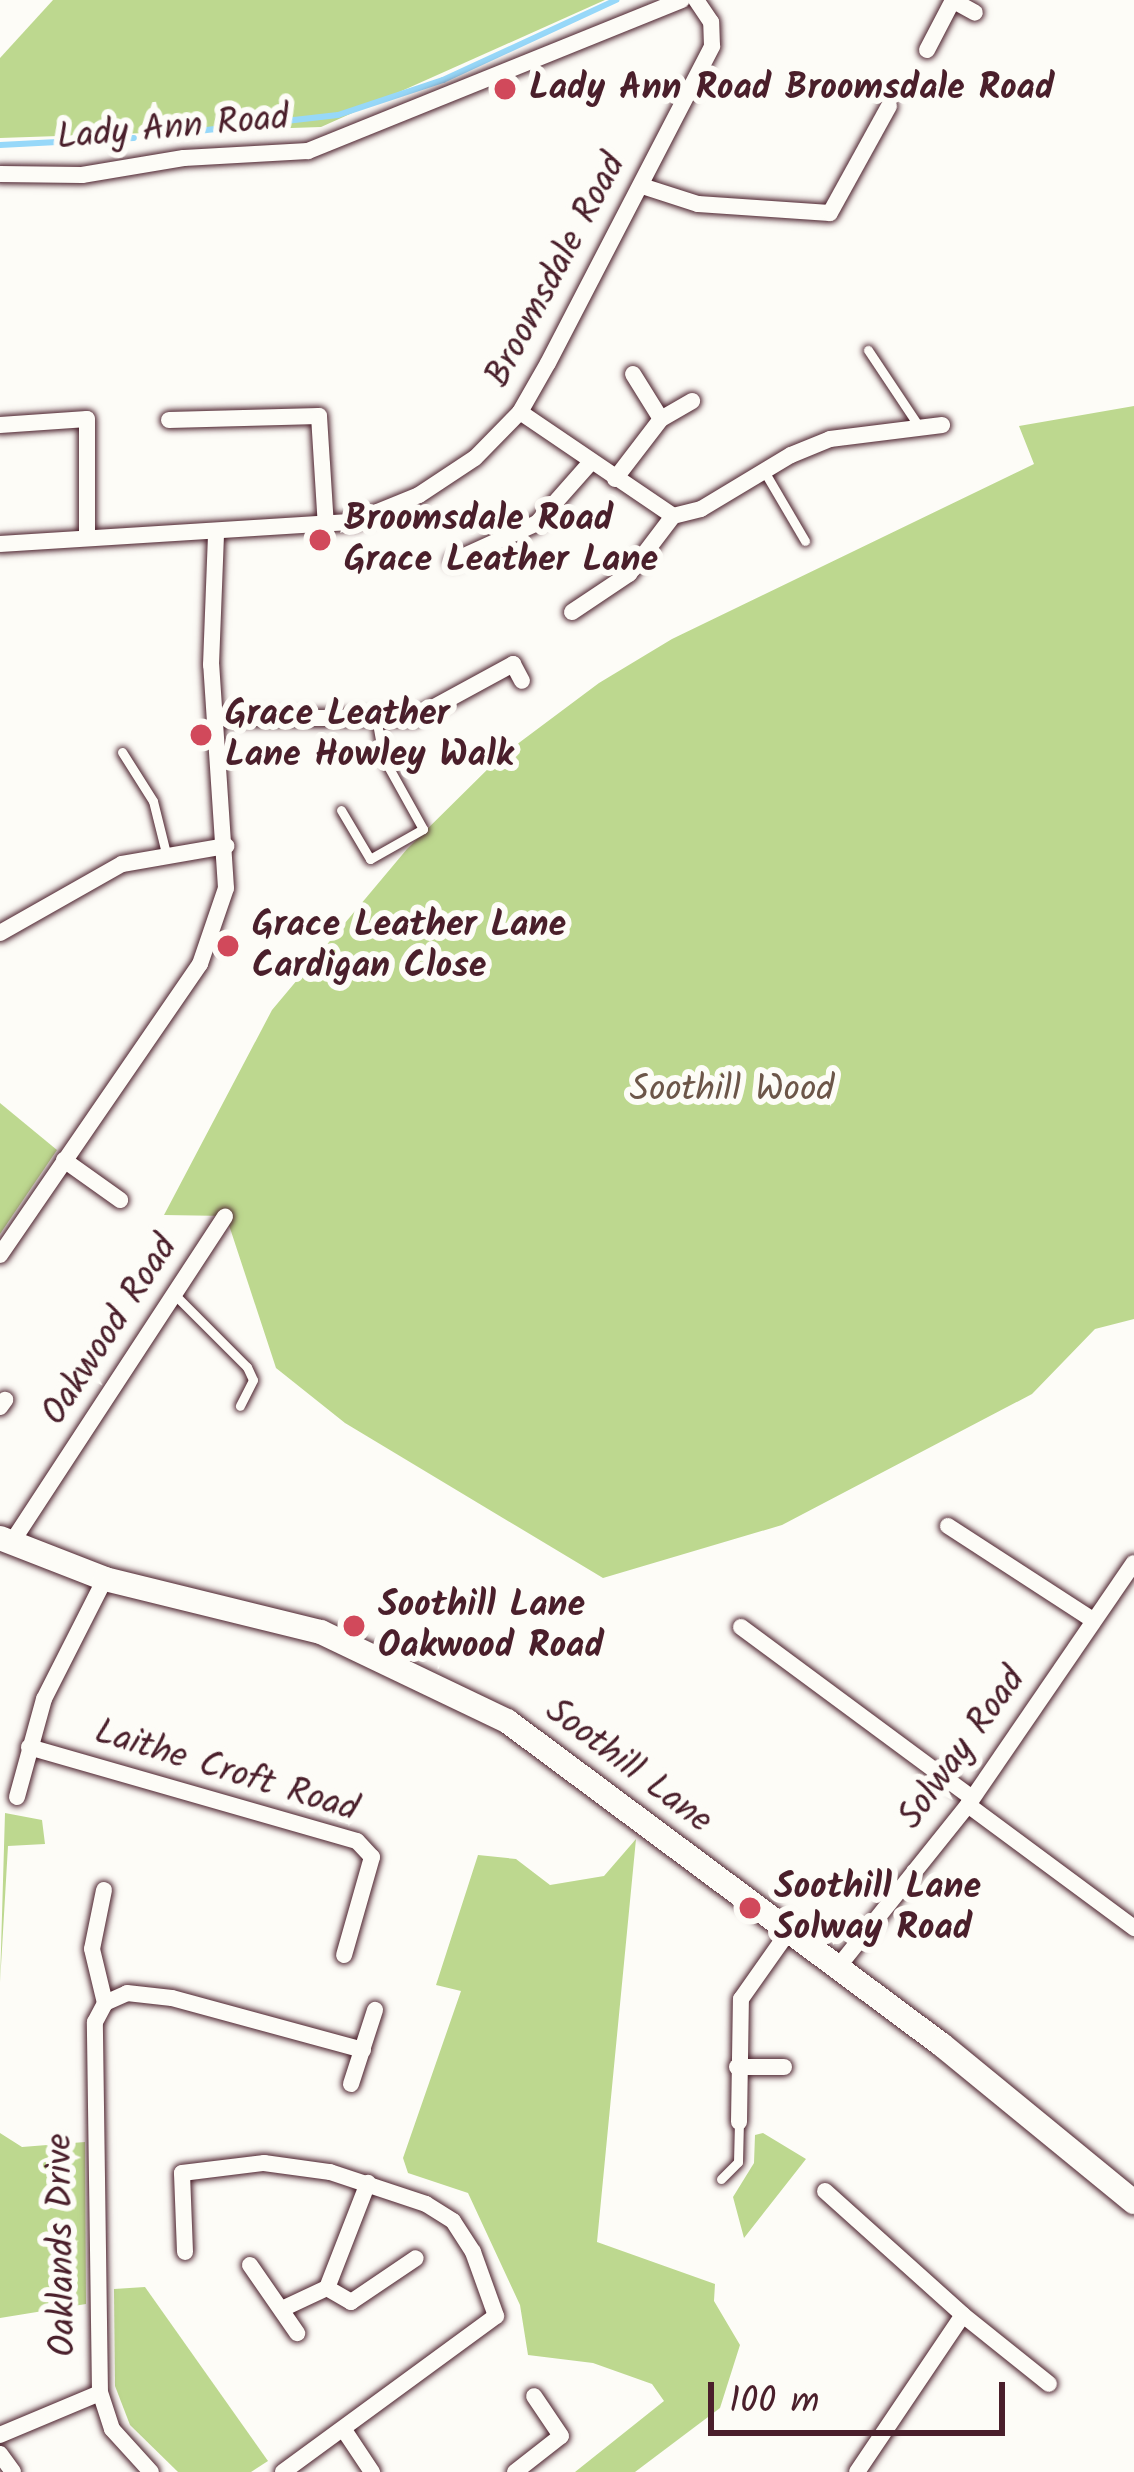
<!DOCTYPE html>
<html>
<head>
<meta charset="utf-8">
<style>
	body { margin:0 }
	#map { position:relative; width:1134px; height:2472px; overflow:hidden; background:#fdfcf7; font-family:Kalam,sans-serif }
	div>[style] { position:absolute }
	[style*='--x'] { left:calc(var(--x)*1px); top:calc(var(--y)*1px); width:calc(var(--w)*1px); rotate:calc(var(--a)*1deg) }
	.green>* { inset:0; background:#bdd88f }
	.stream>* { height:6px; margin:-3px; padding:0 3px; transform-origin:3px; border-radius:3px; background:#97d8f9 }
	.roads { filter:drop-shadow(0 0 3px #4a1f2b) drop-shadow(0 0 3px #4a1f2b) }
	.lane>* { height:9px; margin:-4.5px; padding:0 4.5px; transform-origin:4.5px; border-radius:4.5px; background:#fdfcf7 }
	.street>* { height:16px; margin:-8px; padding:0 8px; transform-origin:8px; border-radius:8px; background:#fdfcf7 }
	.secondary>* { height:24px; margin:-12px; padding:0 12px; transform-origin:12px; border-radius:12px; background:#fdfcf7 }
	.dots>* { width:33px; height:33px; translate:-50% -50%; box-sizing:border-box; border:6px solid #fdfcf7; border-radius:50% }
	span { translate:-50% -50%; white-space:nowrap; text-align:center; line-height:1.15; -webkit-text-stroke:12px #fdfcf7; paint-order:stroke }
	.poi-label { font-size:36px; color:#4a1f2b; font-weight:700 }
	.left { translate:0 -50%; text-align:left }
	.street-label { font-size:36px; color:#4a1f2b }
	.park-label { font-size:36px; color:#6c5649 }
	.scale { position:absolute; left:708px; top:2382px; width:297px; height:54px; box-sizing:border-box; border:6px solid #4a1f2b; border-top:0; padding-left:15px; font-size:36px; line-height:42px; white-space:nowrap; color:#4a1f2b; -webkit-text-stroke:9px #fdfcf7; paint-order:stroke }
</style>
</head>
<body>
<div id="map">
	<div class="green">
		<i style="clip-path:polygon(53px 0,605px 0,321px 127px,0 138px,0 58px)"></i>
		<i style="clip-path:polygon(1134px 406px,1134px 1319px,1095px 1329px,1032px 1394px,782px 1525px,603px 1578px,345px 1423px,276px 1368px,226px 1216px,164px 1215px,272px 1010px,407px 849px,500px 757px,599px 683px,672px 639px,1034px 464px,1019px 426px)"></i>
		<i style="clip-path:polygon(0 1103px,57px 1150px,0 1234px)"></i>
		<i style="clip-path:polygon(5px 1813px,42px 1820px,45px 1844px,8px 1846px,0 1983px)"></i>
		<i style="clip-path:polygon(636px 1839px,597px 2242px,715px 2284px,714px 2301px,740px 2345px,720px 2408px,635px 2472px,575px 2472px,664px 2401px,652px 2384px,593px 2363px,528px 2355px,520px 2305px,468px 2193px,408px 2173px,403px 2158px,461px 1991px,436px 1985px,478px 1855px,516px 1859px,550px 1885px,604px 1876px)"></i>
		<i style="clip-path:polygon(0 2133px,22px 2147px,85px 2142px,86px 2304px,0 2318px)"></i>
		<i style="clip-path:polygon(763px 2133px,806px 2159px,744px 2238px,733px 2197px,754px 2163px,755px 2135px)"></i>
		<i style="clip-path:polygon(145px 2287px,268px 2461px,251px 2472px,178px 2472px,130px 2425px,115px 2386px,114px 2289px)"></i>
	</div>
	<div class="stream">
		<i style="--x:154;--y:136;--w:185;--a:-6.5"></i>
		<i style="--x:338;--y:115;--w:111;--a:-18.4"></i>
		<i style="--x:443;--y:80;--w:191;--a:-24.8"></i>
		<i style="--x:0;--y:145;--w:134;--a:-3"></i>
	</div>
	<div class="roads">
		<div class="lane">
			<i style="--x:868;--y:350;--w:94;--a:56.3"></i>
			<i style="--x:764;--y:471;--w:81;--a:59.6"></i>
			<i style="--x:122;--y:752;--w:58;--a:57.7"></i>
			<i style="--x:153;--y:801;--w:58;--a:76"></i>
			<i style="--x:341;--y:810;--w:57;--a:59.4"></i>
			<i style="--x:370;--y:859;--w:61;--a:-29.5"></i>
			<i style="--x:423;--y:829;--w:82;--a:-119.1"></i>
			<i style="--x:383;--y:757;--w:41;--a:-99.9"></i>
			<i style="--x:174;--y:1294;--w:103;--a:45"></i>
			<i style="--x:247;--y:1367;--w:14;--a:65"></i>
			<i style="--x:253;--y:1380;--w:29;--a:117"></i>
			<i style="--x:721;--y:2179;--w:24;--a:-45"></i>
			<i style="--x:738;--y:2162;--w:40;--a:-88.6"></i>
		</div>
		<div class="street">
			<i style="--x:952;--y:0;--w:26;--a:29"></i>
			<i style="--x:927;--y:50;--w:56;--a:-62.5"></i>
			<i style="--x:0;--y:174;--w:82;--a:0.7"></i>
			<i style="--x:82;--y:175;--w:103;--a:-9.5"></i>
			<i style="--x:184;--y:158;--w:124;--a:-3.2"></i>
			<i style="--x:308;--y:151;--w:403;--a:-22"></i>
			<i style="--x:642;--y:186;--w:59;--a:17.8"></i>
			<i style="--x:698;--y:204;--w:132;--a:3.9"></i>
			<i style="--x:830;--y:213;--w:122;--a:-61.1"></i>
			<i style="--x:520;--y:412;--w:185;--a:34.2"></i>
			<i style="--x:661;--y:419;--w:36;--a:-30"></i>
			<i style="--x:169;--y:420;--w:150;--a:-1.5"></i>
			<i style="--x:319;--y:416;--w:110;--a:86.4"></i>
			<i style="--x:0;--y:425;--w:87;--a:-3.9"></i>
			<i style="--x:87;--y:419;--w:119;--a:90"></i>
			<i style="--x:615;--y:479;--w:76;--a:-52.5"></i>
			<i style="--x:661;--y:419;--w:53;--a:-121.9"></i>
			<i style="--x:0;--y:544;--w:354;--a:-3.6"></i>
			<i style="--x:353;--y:522;--w:71;--a:-22.2"></i>
			<i style="--x:419;--y:495;--w:67;--a:-33.5"></i>
			<i style="--x:475;--y:458;--w:64;--a:-45.6"></i>
			<i style="--x:520;--y:412;--w:56;--a:-60.3"></i>
			<i style="--x:548;--y:363;--w:357;--a:-62.6"></i>
			<i style="--x:712;--y:46;--w:24;--a:-92"></i>
			<i style="--x:711;--y:22;--w:27;--a:-124"></i>
			<i style="--x:453;--y:561;--w:92;--a:-24.3"></i>
			<i style="--x:537;--y:523;--w:81;--a:-48.5"></i>
			<i style="--x:572;--y:612;--w:69;--a:-33.7"></i>
			<i style="--x:629;--y:574;--w:73;--a:-52.8"></i>
			<i style="--x:673;--y:516;--w:29;--a:-14"></i>
			<i style="--x:701;--y:509;--w:105;--a:-31"></i>
			<i style="--x:791;--y:455;--w:42;--a:-22.3"></i>
			<i style="--x:830;--y:439;--w:113;--a:-7.1"></i>
			<i style="--x:217;--y:718;--w:197;--a:0"></i>
			<i style="--x:414;--y:718;--w:113;--a:-28.6"></i>
			<i style="--x:513;--y:664;--w:19;--a:62"></i>
			<i style="--x:0;--y:933;--w:140;--a:-29.5"></i>
			<i style="--x:122;--y:864;--w:106;--a:-9.8"></i>
			<i style="--x:64;--y:1160;--w:69;--a:35.5"></i>
			<i style="--x:0;--y:1255;--w:353;--a:-55.5"></i>
			<i style="--x:200;--y:964;--w:80;--a:-71.1"></i>
			<i style="--x:226;--y:888;--w:224;--a:-93.8"></i>
			<i style="--x:211;--y:665;--w:132;--a:-87.8"></i>
			<i style="--x:0;--y:1407;--w:9;--a:-54"></i>
			<i style="--x:948;--y:1526;--w:173;--a:33"></i>
			<i style="--x:12;--y:1542;--w:389;--a:-56.8"></i>
			<i style="--x:741;--y:1627;--w:286;--a:36.5"></i>
			<i style="--x:29;--y:1747;--w:341;--a:16"></i>
			<i style="--x:357;--y:1841;--w:22;--a:47"></i>
			<i style="--x:372;--y:1857;--w:102;--a:105.9"></i>
			<i style="--x:17;--y:1797;--w:102;--a:-74.6"></i>
			<i style="--x:44;--y:1699;--w:135;--a:-63.1"></i>
			<i style="--x:968;--y:1805;--w:207;--a:36.5"></i>
			<i style="--x:104;--y:1890;--w:60;--a:101.5"></i>
			<i style="--x:92;--y:1949;--w:56;--a:76.5"></i>
			<i style="--x:838;--y:1967;--w:208;--a:-51.3"></i>
			<i style="--x:968;--y:1805;--w:293;--a:-55.6"></i>
			<i style="--x:737;--y:2067;--w:47;--a:0"></i>
			<i style="--x:351;--y:2084;--w:78;--a:-72"></i>
			<i style="--x:739;--y:2122;--w:123;--a:-89.1"></i>
			<i style="--x:741;--y:1999;--w:83;--a:-54.8"></i>
			<i style="--x:825;--y:2191;--w:186;--a:41.9"></i>
			<i style="--x:185;--y:2252;--w:79;--a:-92.2"></i>
			<i style="--x:182;--y:2173;--w:83;--a:-7"></i>
			<i style="--x:264;--y:2163;--w:67;--a:7.8"></i>
			<i style="--x:330;--y:2172;--w:101;--a:18.4"></i>
			<i style="--x:426;--y:2204;--w:32;--a:32"></i>
			<i style="--x:453;--y:2221;--w:37;--a:57"></i>
			<i style="--x:473;--y:2252;--w:68;--a:70.2"></i>
			<i style="--x:496;--y:2316;--w:264;--a:143.8"></i>
			<i style="--x:250;--y:2265;--w:83;--a:55.3"></i>
			<i style="--x:327;--y:2288;--w:113;--a:-68.7"></i>
			<i style="--x:282;--y:2309;--w:50;--a:-25"></i>
			<i style="--x:327;--y:2288;--w:28;--a:30"></i>
			<i style="--x:351;--y:2302;--w:78;--a:-34.1"></i>
			<i style="--x:346;--y:2433;--w:47;--a:56.3"></i>
			<i style="--x:0;--y:2435;--w:108;--a:-22.8"></i>
			<i style="--x:0;--y:2454;--w:22;--a:54"></i>
			<i style="--x:151;--y:2472;--w:58;--a:-132.2"></i>
			<i style="--x:112;--y:2429;--w:38;--a:-108"></i>
			<i style="--x:100;--y:2393;--w:371;--a:-90.8"></i>
			<i style="--x:95;--y:2022;--w:21;--a:-62"></i>
			<i style="--x:105;--y:2003;--w:24;--a:-24"></i>
			<i style="--x:127;--y:1993;--w:45;--a:6.3"></i>
			<i style="--x:172;--y:1998;--w:198;--a:15.2"></i>
			<i style="--x:515;--y:2472;--w:58;--a:-38"></i>
			<i style="--x:561;--y:2436;--w:48;--a:-124"></i>
			<i style="--x:857;--y:2472;--w:189;--a:-56"></i>
			<i style="--x:963;--y:2315;--w:110;--a:38.7"></i>
		</div>
		<div class="secondary">
			<i style="--x:0;--y:1538;--w:113;--a:21.3"></i>
			<i style="--x:105;--y:1579;--w:222;--a:13.8"></i>
			<i style="--x:321;--y:1632;--w:206;--a:25.6"></i>
			<i style="--x:507;--y:1721;--w:542;--a:36.68"></i>
			<i style="--x:942;--y:2045;--w:248;--a:39.3"></i>
		</div>
	</div>
	<div class="dots">
		<i style="left:505px;top:89px;background:#d1495b"></i>
		<i style="left:320px;top:540px;background:#d1495b"></i>
		<i style="left:201px;top:735px;background:#d1495b"></i>
		<i style="left:228px;top:946px;background:#d1495b"></i>
		<i style="left:354px;top:1626px;background:#d1495b"></i>
		<i style="left:750px;top:1908px;background:#d1495b"></i>
	</div>
	<div class="poi-label">
		<span class="left" style="left:529px;top:89px">Lady Ann Road Broomsdale Road</span>
		<span class="left" style="left:344px;top:540px">Broomsdale Road<br>Grace Leather Lane</span>
		<span class="left" style="left:225px;top:735px">Grace Leather<br>Lane Howley Walk</span>
		<span class="left" style="left:252px;top:946px">Grace Leather Lane<br>Cardigan Close</span>
		<span class="left" style="left:378px;top:1626px">Soothill Lane<br>Oakwood Road</span>
		<span class="left" style="left:774px;top:1908px">Soothill Lane<br>Solway Road</span>
	</div>
	<div class="street-label">
		<span style="left:173px;top:129px;rotate:-5deg">Lady Ann Road</span>
		<span style="left:557px;top:271px;rotate:-62deg">Broomsdale Road</span>
		<span style="left:111px;top:1331px;rotate:-57deg">Oakwood Road</span>
		<span style="left:963px;top:1749px;rotate:-54deg">Solway Road</span>
		<span style="left:628px;top:1767px;rotate:37deg">Soothill Lane</span>
		<span style="left:226px;top:1772px;rotate:17deg">Laithe Croft Road</span>
		<span style="left:63px;top:2245px;rotate:-91deg">Oaklands Drive</span>
	</div>
	<div class="park-label">
		<span style="left:732px;top:1091px">Soothill Wood</span>
	</div>
	<div class="scale">100 m</div>
</div>
</body>
</html>
